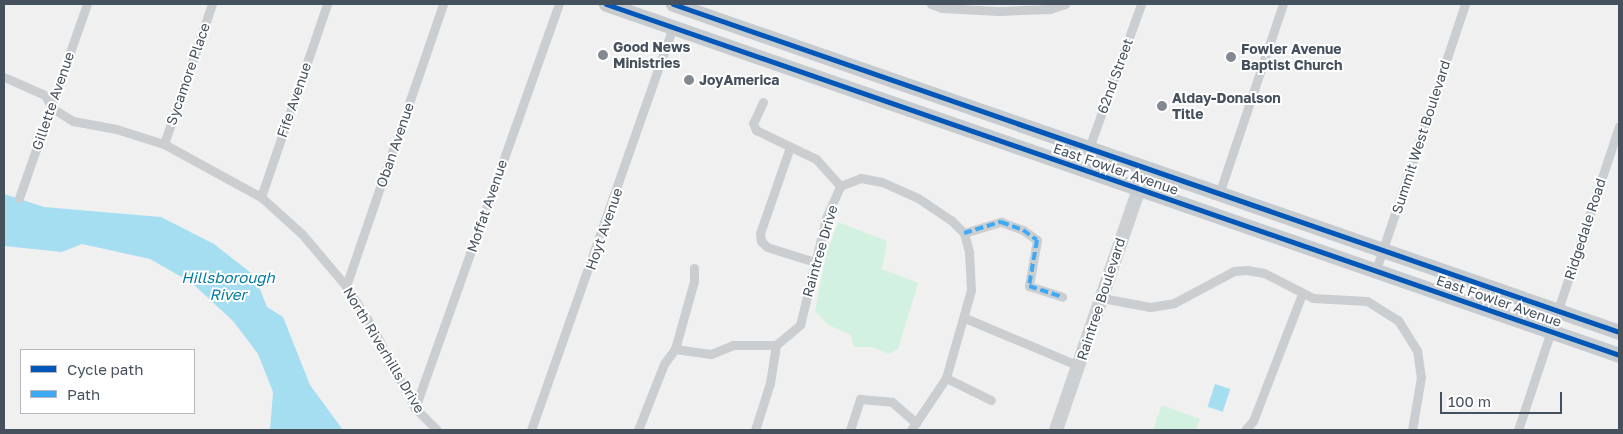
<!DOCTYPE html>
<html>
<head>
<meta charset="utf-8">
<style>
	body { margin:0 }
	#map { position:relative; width:1623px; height:434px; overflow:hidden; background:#f1f0f0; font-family:"Golos Text",sans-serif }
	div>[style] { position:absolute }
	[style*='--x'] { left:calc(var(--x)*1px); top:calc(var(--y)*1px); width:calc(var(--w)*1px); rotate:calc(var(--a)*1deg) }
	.green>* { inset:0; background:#d3f1e0 }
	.water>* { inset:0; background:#a5def1; transform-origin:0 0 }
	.street>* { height:9px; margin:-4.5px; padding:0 4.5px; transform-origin:4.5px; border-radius:4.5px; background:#cbced1 }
	.secondary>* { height:14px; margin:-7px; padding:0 7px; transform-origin:7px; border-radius:7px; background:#ccd0d3 }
	.primary>* { height:15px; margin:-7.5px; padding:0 7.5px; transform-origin:7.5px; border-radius:7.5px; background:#c6cbcf }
	.quiet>* { height:4px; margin-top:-2px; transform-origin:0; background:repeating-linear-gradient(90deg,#3fa9f5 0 8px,transparent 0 12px) }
	.cycleway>* { height:5px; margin:-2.5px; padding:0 2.5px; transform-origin:2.5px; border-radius:2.5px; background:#0057b8 }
	.dots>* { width:14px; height:14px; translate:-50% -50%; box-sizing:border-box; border:2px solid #fff; border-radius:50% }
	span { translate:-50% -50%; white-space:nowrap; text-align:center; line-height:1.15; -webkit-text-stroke:4px #fff; paint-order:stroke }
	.poi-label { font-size:14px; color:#46515e; font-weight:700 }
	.left { translate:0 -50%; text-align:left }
	.street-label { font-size:14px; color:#46515e }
	.water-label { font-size:15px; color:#047ba3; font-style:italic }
	.frame { position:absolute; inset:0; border:5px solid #46515e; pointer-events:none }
	.legend { position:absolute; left:20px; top:349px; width:175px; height:65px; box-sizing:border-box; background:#fff; border:1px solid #b5b9bf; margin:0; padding:6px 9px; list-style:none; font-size:15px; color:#46515e }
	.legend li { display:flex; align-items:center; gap:10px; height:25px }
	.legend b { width:25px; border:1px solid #b5b9bf }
	.scale { position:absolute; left:1440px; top:392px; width:122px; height:22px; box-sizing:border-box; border:2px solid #46515e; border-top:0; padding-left:6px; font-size:15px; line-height:18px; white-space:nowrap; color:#46515e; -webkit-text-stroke:4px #fff; paint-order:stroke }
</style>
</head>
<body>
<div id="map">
	<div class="green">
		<i style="clip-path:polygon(838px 222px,887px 241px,882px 269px,918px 283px,898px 349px,889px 354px,872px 347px,854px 347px,851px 335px,828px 325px,815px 311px,826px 255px)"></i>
		<i style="clip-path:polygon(1162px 405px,1200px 419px,1196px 430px,1153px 430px)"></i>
	</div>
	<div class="water">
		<i style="clip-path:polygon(4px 194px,44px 207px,161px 217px,214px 244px,255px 276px,267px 307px,283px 317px,310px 385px,343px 430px,270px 430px,273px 392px,258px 354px,233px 321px,192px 283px,150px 259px,82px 244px,62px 252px,4px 246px)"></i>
		<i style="left:1215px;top:384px;width:16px;height:24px;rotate:18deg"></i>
	</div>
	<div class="street">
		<i style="--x:931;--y:4;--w:12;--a:20"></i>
		<i style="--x:942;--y:8;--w:56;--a:3.1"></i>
		<i style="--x:998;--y:11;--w:52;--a:-2.2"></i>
		<i style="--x:1050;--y:9;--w:16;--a:-18"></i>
		<i style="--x:4;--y:77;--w:45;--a:23.7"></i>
		<i style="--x:45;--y:95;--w:15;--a:62"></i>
		<i style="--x:52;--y:108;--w:25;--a:32"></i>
		<i style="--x:73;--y:121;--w:44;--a:10.5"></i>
		<i style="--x:116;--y:129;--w:50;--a:17.4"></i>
		<i style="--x:164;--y:144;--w:111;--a:28.7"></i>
		<i style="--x:261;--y:197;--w:55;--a:42.1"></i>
		<i style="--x:302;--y:234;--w:68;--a:49.8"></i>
		<i style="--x:346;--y:286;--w:46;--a:57.3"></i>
		<i style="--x:371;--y:325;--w:94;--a:62.1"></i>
		<i style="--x:415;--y:408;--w:31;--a:45"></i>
		<i style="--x:763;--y:102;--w:23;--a:115"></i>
		<i style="--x:753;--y:123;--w:8;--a:67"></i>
		<i style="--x:756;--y:130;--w:67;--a:25.8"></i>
		<i style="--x:816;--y:159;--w:36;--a:48"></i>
		<i style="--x:164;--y:144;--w:148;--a:-71.1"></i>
		<i style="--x:790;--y:147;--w:91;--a:109.2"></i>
		<i style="--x:760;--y:233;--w:8;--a:83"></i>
		<i style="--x:761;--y:241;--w:8;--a:45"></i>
		<i style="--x:767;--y:247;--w:50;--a:17.4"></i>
		<i style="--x:1089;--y:148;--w:153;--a:-70.1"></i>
		<i style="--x:1219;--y:194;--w:200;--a:-71.4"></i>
		<i style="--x:261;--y:197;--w:204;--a:-71.1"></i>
		<i style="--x:19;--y:198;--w:206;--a:-70.7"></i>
		<i style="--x:964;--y:233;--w:39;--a:-17"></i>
		<i style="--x:1001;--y:222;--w:23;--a:20"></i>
		<i style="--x:1023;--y:230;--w:17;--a:36"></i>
		<i style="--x:1037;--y:240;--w:47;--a:99.9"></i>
		<i style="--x:1029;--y:286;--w:35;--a:18"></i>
		<i style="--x:1376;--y:270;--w:280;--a:-71.5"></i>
		<i style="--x:346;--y:286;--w:298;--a:-71"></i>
		<i style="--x:1102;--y:298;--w:49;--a:10.6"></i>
		<i style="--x:1150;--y:307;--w:24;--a:-9"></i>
		<i style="--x:1174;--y:303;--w:68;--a:-28.1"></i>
		<i style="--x:1234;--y:271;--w:13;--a:-4"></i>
		<i style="--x:1247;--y:270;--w:17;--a:10"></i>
		<i style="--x:1264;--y:273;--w:55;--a:27"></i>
		<i style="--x:1313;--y:298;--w:54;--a:3.2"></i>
		<i style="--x:1367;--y:301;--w:36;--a:32"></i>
		<i style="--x:1398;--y:320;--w:36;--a:58"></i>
		<i style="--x:1417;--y:350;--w:27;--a:82"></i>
		<i style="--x:1421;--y:377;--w:54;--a:99.6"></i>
		<i style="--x:965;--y:318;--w:124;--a:22.8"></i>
		<i style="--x:675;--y:349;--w:71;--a:-74.4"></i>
		<i style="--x:694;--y:281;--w:13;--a:-90"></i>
		<i style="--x:946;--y:378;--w:50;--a:26.1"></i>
		<i style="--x:415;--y:408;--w:429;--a:-70.4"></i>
		<i style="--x:531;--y:430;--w:427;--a:-70.6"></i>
		<i style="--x:638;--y:430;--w:71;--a:-68.5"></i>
		<i style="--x:664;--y:364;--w:19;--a:-54"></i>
		<i style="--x:675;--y:349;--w:36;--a:8"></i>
		<i style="--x:711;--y:354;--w:24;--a:-22"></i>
		<i style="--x:733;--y:345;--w:43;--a:0"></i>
		<i style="--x:776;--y:345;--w:31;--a:-40"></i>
		<i style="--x:800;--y:325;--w:110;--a:-76.3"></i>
		<i style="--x:826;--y:218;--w:35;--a:-66"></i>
		<i style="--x:840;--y:186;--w:22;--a:-21"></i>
		<i style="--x:861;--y:178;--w:21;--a:11"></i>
		<i style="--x:882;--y:182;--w:39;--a:24"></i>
		<i style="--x:918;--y:198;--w:40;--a:34"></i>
		<i style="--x:951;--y:220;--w:18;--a:45"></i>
		<i style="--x:964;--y:233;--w:20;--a:75"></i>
		<i style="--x:969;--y:252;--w:38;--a:87"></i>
		<i style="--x:971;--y:290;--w:91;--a:105.9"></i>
		<i style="--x:946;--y:378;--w:63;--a:123.9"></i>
		<i style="--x:755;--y:430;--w:49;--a:-72.3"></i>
		<i style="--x:770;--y:383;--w:38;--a:-81"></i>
		<i style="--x:850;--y:430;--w:33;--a:-72"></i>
		<i style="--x:860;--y:399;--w:32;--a:5"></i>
		<i style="--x:892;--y:402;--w:32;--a:41"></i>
		<i style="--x:1245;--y:430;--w:12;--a:-48"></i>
		<i style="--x:1253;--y:421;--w:136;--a:-68.9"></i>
		<i style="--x:1518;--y:430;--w:320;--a:-71.6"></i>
	</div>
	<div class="secondary">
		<i style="--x:1056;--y:430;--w:277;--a:-71"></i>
	</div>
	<div class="primary">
		<i style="--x:606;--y:4;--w:1072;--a:19.11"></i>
		<i style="--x:673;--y:4;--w:1001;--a:19.12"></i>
	</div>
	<div class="quiet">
		<i style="--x:964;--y:233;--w:39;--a:-17"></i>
		<i style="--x:1001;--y:222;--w:23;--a:20"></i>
		<i style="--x:1023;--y:230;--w:17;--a:36"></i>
		<i style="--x:1037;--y:240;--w:47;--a:99.9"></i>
		<i style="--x:1029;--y:286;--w:35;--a:18"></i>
	</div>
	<div class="cycleway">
		<i style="--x:606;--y:4;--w:1072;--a:19.11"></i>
		<i style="--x:673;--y:4;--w:1001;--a:19.12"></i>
	</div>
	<div class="dots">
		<i style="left:603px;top:55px;background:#828991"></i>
		<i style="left:1231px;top:57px;background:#828991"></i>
		<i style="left:689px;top:80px;background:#828991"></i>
		<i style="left:1162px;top:106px;background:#828991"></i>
	</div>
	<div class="poi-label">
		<span class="left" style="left:613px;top:55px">Good News<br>Ministries</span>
		<span class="left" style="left:1241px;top:57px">Fowler Avenue<br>Baptist Church</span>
		<span class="left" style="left:699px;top:80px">JoyAmerica</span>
		<span class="left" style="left:1172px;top:106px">Alday-Donalson<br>Title</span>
	</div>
	<div class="street-label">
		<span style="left:188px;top:74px;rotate:-71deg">Sycamore Place</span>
		<span style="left:1115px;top:76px;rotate:-70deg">62nd Street</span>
		<span style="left:294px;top:100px;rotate:-71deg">Fife Avenue</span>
		<span style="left:53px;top:101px;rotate:-71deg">Gillette Avenue</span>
		<span style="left:1421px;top:137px;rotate:-72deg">Summit West Boulevard</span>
		<span style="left:395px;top:145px;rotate:-71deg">Oban Avenue</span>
		<span style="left:1116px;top:169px;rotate:19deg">East Fowler Avenue</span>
		<span style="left:487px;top:206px;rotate:-71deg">Moffat Avenue</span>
		<span style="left:604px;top:229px;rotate:-71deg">Hoyt Avenue</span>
		<span style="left:1585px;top:229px;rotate:-72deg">Ridgedale Road</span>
		<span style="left:820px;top:251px;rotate:-74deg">Raintree Drive</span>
		<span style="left:1101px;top:299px;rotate:-72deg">Raintree Boulevard</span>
		<span style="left:1499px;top:301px;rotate:19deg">East Fowler Avenue</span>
		<span style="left:384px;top:350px;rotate:59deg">North Riverhills Drive</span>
	</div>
	<div class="water-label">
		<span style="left:228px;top:286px">Hillsborough<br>River</span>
	</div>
	<div class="frame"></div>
	<ul class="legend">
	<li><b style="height:6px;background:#0057b8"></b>Cycle path</li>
	<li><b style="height:6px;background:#3fa9f5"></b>Path</li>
	</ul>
	<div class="scale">100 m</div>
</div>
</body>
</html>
